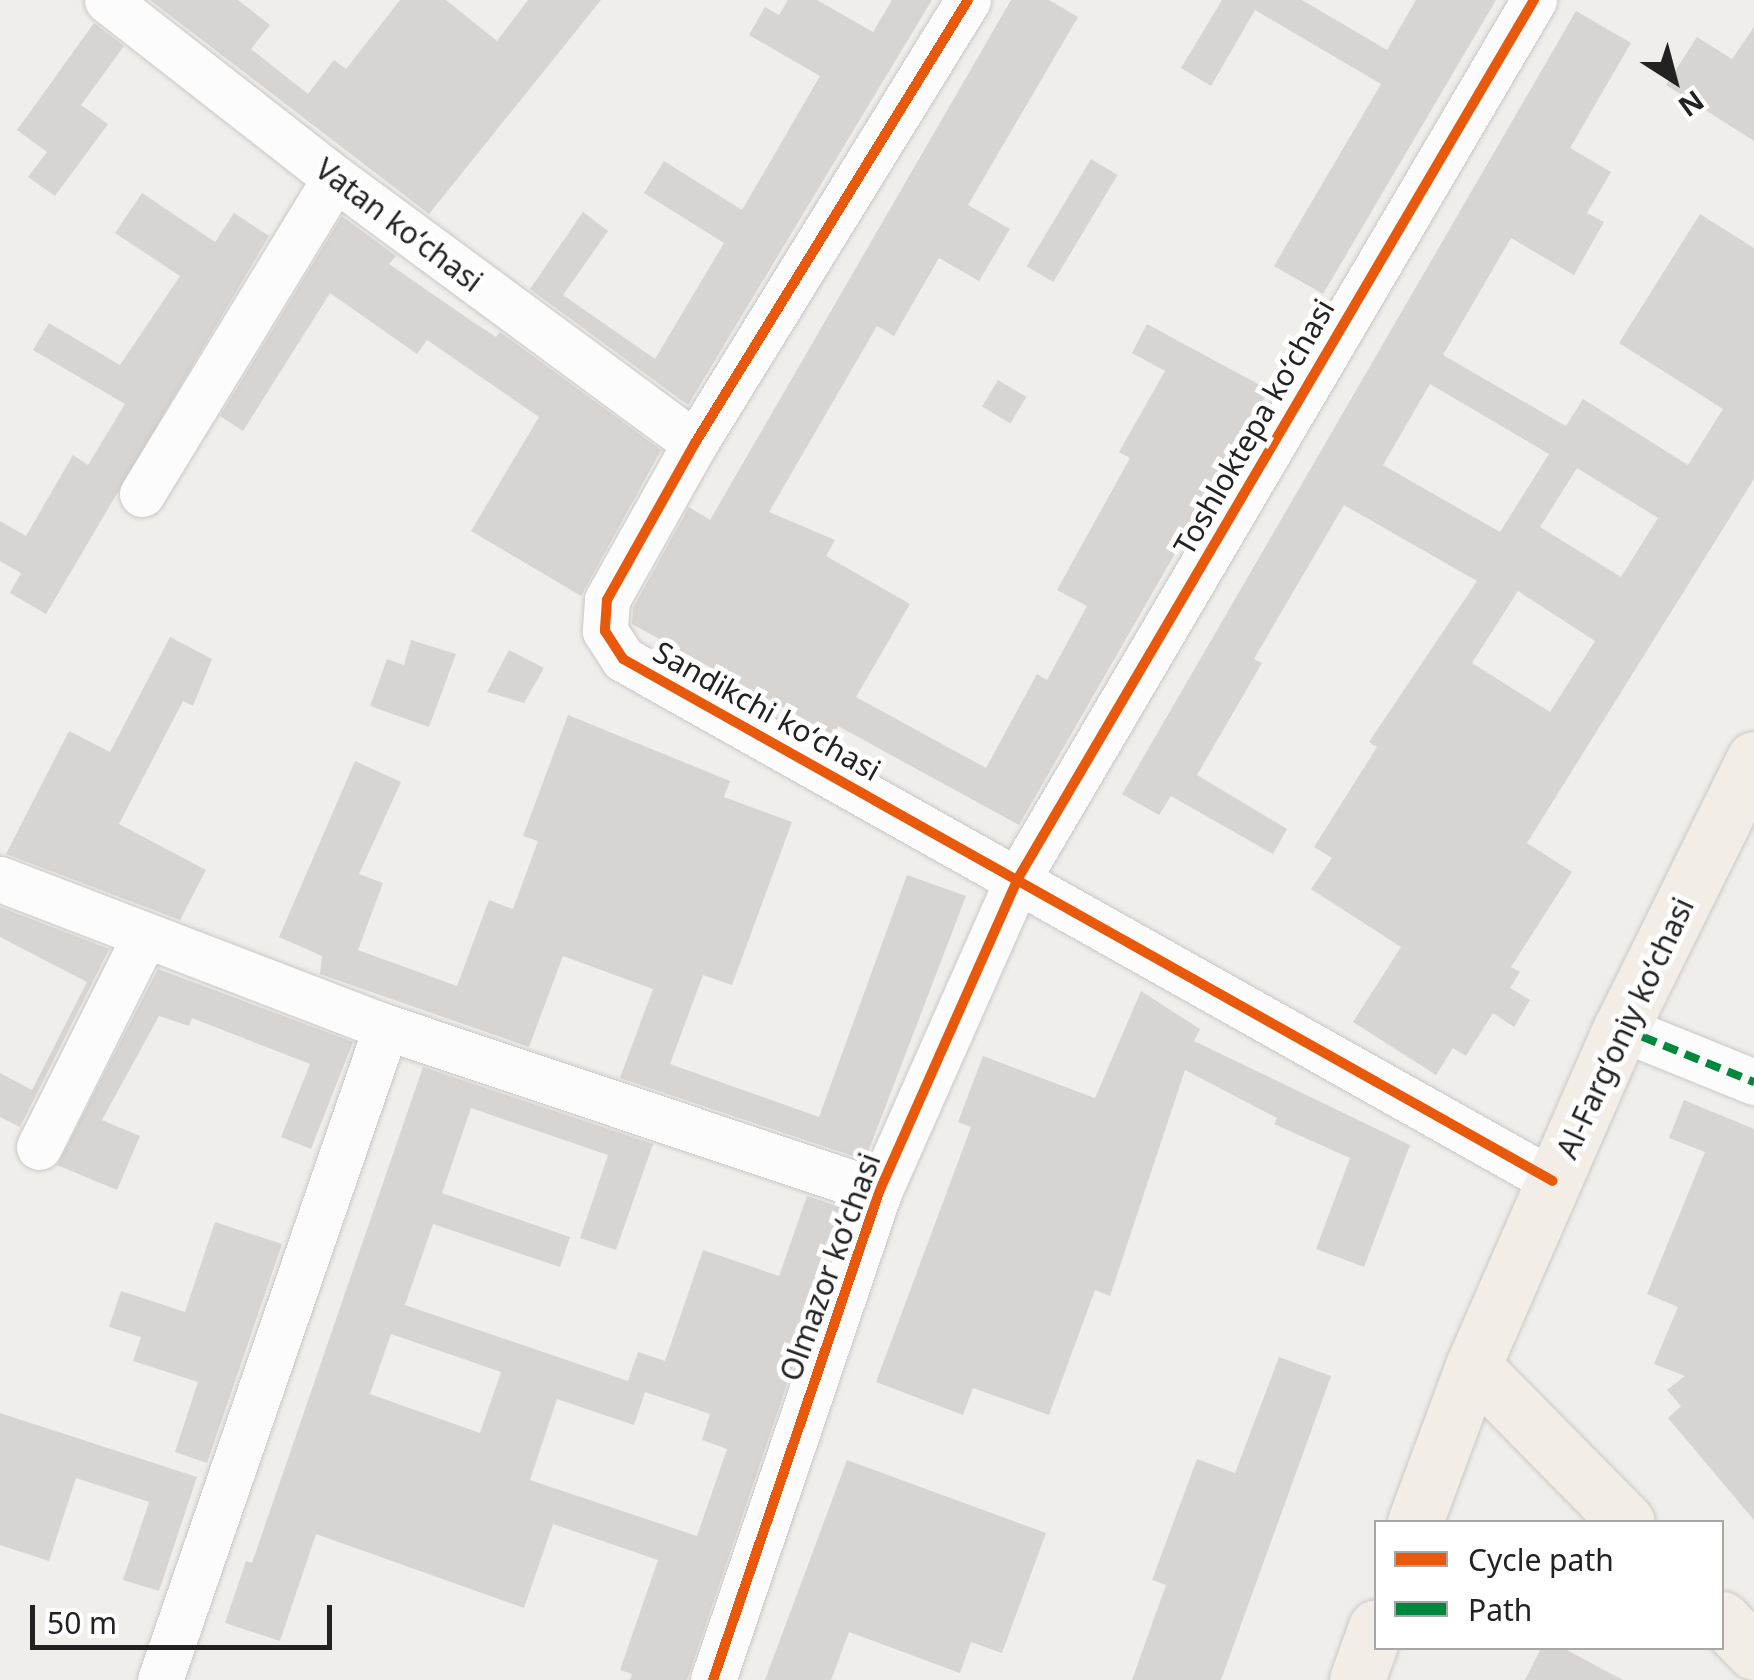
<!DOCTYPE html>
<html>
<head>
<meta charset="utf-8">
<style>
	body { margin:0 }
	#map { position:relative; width:1754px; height:1680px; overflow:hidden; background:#f0eeeb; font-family:"Noto Sans",sans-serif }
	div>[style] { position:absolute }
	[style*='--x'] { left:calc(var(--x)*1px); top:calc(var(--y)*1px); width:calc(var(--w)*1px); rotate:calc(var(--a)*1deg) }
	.building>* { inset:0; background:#d7d4d2; transform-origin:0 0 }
	.roads { filter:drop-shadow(0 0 2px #c9c8c7) drop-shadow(0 0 2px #c9c8c7) }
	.minor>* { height:45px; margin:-22.5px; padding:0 22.5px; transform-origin:22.5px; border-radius:22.5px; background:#fdfcfc }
	.major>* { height:55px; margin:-27.5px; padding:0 27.5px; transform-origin:27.5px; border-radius:27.5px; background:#f3ede7 }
	.quiet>* { height:8px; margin-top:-4px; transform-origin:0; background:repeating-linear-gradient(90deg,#00873e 0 15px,transparent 0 23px) }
	.cycleway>* { height:10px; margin:-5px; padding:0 5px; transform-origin:5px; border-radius:5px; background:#e8590c }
	span { translate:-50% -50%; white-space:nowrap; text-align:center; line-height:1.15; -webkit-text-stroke:10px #fff; paint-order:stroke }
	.street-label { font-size:30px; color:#222 }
	.legend { position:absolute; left:1374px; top:1520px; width:350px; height:130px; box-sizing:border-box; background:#fff; border:2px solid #a7a7a7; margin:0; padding:12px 18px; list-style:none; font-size:30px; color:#222 }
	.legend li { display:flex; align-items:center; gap:20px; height:50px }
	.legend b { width:50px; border:2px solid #a7a7a7 }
	.north { position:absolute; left:1624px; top:30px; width:100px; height:100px; -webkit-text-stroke:8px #fff; paint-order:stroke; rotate:144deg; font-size:28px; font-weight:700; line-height:40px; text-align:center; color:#222 }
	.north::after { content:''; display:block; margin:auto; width:35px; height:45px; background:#222; clip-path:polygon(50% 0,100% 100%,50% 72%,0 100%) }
	.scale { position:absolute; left:30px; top:1605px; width:302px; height:45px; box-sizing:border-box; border:5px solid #222; border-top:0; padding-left:12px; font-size:30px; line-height:35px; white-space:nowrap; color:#222; -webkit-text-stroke:8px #fff; paint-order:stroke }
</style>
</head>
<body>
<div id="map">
	<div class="building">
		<i style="clip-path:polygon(150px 0,238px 0,270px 25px,251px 49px,308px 94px,334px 60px,346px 69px,400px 0,446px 0,497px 41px,528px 0,601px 0,429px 214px)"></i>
		<i style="clip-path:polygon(788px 0,817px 0,873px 32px,892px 0,932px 0,688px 405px,530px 289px,583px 212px,608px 231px,563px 295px,655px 359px,724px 243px,644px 193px,664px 161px,742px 210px,820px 76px,749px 35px,765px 7px,779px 15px)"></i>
		<i style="clip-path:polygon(1011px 0,1049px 0,1078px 17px,968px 205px,1010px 229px,979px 281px,939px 258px,894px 336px,877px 326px,769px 512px,835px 540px,826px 556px,910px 604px,856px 697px,986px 768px,1037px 674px,1047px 680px,1087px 606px,1057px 590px,1130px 458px,1119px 452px,1165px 371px,1132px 353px,1147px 324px,1269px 390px,1019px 825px,838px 726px,833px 735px,632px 624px,633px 608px,689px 507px,710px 520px)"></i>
		<i style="clip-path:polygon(1222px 0,1302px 0,1387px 50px,1416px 0,1496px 0,1323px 294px,1274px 266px,1381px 84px,1255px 10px,1211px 86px,1181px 68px)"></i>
		<i style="clip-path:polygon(evenodd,1576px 11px,1631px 43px,1570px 148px,1611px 172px,1587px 213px,1604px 222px,1574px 275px,1511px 238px,1443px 355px,1566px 426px,1583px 399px,1688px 465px,1723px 409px,1619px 343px,1700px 214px,1754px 248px,1754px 479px,1527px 843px,1572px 872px,1511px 967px,1520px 972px,1510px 988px,1530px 1000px,1514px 1027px,1493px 1013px,1466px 1056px,1453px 1048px,1436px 1075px,1353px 1022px,1401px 947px,1311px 889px,1332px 858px,1314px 847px,1377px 747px,1369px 742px,1477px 581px,1344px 505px,1254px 659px,1262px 663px,1197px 775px,1287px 829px,1273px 854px,1171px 796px,1159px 815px,1122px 794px,1576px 11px,1430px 384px,1549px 454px,1500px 532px,1383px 465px,1430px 384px,1576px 11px,1577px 468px,1658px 518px,1621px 577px,1540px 527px,1577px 468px,1576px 11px,1518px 591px,1595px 641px,1550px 712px,1472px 663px,1518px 591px)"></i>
		<i style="clip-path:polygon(94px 23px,124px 46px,81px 105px,108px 124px,55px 196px,28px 177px,47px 152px,17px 130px)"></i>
		<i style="clip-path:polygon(1754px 27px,1754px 141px,1666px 85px,1697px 37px,1732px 59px)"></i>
		<i style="left:1091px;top:159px;width:31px;height:125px;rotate:31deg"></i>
		<i style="clip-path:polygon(142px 193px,215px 242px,234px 213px,269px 236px,46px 614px,10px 593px,21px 573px,0 561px,0 521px,26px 536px,73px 455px,88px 465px,125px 404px,33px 350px,49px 323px,120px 365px,180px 276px,115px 233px)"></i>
		<i style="clip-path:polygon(342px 216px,396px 256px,389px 264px,473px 322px,496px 337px,500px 332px,661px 450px,581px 596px,471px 531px,539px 417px,427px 340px,417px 354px,330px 293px,243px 431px,220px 416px)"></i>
		<i style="left:998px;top:380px;width:33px;height:31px;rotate:31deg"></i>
		<i style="clip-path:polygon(170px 637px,212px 659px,193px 706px,183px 701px,119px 824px,206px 870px,180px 920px,6px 854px,69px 731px,110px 752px)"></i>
		<i style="clip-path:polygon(411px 640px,456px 654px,429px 727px,370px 706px,387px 659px,404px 665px)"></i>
		<i style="clip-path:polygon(509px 650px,544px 668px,524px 703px,487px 692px)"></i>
		<i style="clip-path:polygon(568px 715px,730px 781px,724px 797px,792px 822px,732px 985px,703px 975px,670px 1064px,819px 1117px,907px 875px,966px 896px,865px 1160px,620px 1078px,653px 989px,563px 956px,529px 1047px,320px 974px,322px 956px,279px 937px,355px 761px,401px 782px,359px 874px,383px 883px,358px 950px,457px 986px,489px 900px,513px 909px,538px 841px,523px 836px)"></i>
		<i style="clip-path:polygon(0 907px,109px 949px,20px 1127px,0 1117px,0 1073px,32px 1090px,87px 982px,0 937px)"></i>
		<i style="clip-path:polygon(158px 969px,353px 1042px,311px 1149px,281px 1137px,310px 1064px,192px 1018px,189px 1026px,159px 1016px,102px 1120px,140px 1136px,117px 1190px,57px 1165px)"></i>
		<i style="clip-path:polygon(1141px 991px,1200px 1029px,1194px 1041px,1410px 1145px,1364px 1267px,1316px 1249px,1350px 1158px,1274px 1124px,1277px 1118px,1185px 1070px,1110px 1296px,1095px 1290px,1049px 1415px,973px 1388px,963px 1415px,876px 1382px,971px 1127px,958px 1122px,983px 1056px,1095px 1098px)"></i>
		<i style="clip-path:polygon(evenodd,423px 1067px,653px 1144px,616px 1250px,580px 1238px,608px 1155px,471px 1108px,442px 1193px,570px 1237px,560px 1267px,433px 1224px,405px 1305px,628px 1381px,638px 1352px,665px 1361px,703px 1250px,779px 1276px,807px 1196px,846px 1209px,687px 1680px,630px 1680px,632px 1674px,620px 1670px,658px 1560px,553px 1524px,524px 1608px,316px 1534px,280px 1641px,225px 1623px,246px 1561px,252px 1563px,423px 1067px,391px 1334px,501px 1372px,480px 1433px,370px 1394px,391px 1334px,423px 1067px,645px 1392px,710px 1414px,702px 1440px,727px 1449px,697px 1536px,530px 1480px,557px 1399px,634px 1425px,645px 1392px)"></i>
		<i style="clip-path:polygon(1684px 1100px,1754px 1129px,1754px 1520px,1668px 1418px,1681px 1406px,1667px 1390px,1685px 1376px,1654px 1364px,1678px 1307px,1647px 1294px,1705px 1152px,1669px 1138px)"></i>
		<i style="clip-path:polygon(215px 1222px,282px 1244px,207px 1463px,175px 1452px,198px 1382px,133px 1361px,141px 1337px,109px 1327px,121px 1291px,185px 1312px)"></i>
		<i style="clip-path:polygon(1279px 1357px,1331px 1376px,1221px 1680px,1132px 1680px,1166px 1585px,1152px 1580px,1197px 1459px,1235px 1473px)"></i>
		<i style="clip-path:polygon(0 1413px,197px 1477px,159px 1591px,123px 1580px,149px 1502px,76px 1478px,49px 1561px,0 1545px)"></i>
		<i style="clip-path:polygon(847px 1460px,1046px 1533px,1002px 1653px,971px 1642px,960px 1673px,849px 1632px,831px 1680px,765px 1680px)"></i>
		<i style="clip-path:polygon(1541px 1648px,1563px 1648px,1623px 1680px,1525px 1680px)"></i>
	</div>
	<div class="roads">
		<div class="minor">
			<i style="--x:107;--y:0;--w:289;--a:38"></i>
			<i style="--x:335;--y:178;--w:447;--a:36.4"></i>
			<i style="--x:968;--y:0;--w:520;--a:121.64"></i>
			<i style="--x:695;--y:443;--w:180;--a:119.3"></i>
			<i style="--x:607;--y:600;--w:31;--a:94"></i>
			<i style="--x:605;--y:631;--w:33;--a:57"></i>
			<i style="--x:623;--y:659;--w:1066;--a:29.31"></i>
			<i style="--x:142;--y:494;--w:370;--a:-58.6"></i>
			<i style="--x:0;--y:879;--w:413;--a:21"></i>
			<i style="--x:386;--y:1027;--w:520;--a:18.5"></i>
			<i style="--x:1621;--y:1028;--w:144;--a:22.1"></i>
			<i style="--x:39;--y:1147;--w:235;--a:-63.4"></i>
			<i style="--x:160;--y:1680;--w:691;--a:-70.91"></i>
			<i style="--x:713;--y:1680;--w:515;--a:-71.21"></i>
			<i style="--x:879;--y:1192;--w:341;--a:-66.1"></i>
			<i style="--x:1017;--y:880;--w:1021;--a:-59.57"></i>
		</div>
		<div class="major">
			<i style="--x:1473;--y:1366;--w:219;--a:45.4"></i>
			<i style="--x:1415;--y:1522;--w:166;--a:-69.6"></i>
			<i style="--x:1473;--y:1366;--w:369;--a:-66.4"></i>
			<i style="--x:1621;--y:1028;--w:300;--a:-63.7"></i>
			<i style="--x:1722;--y:1619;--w:46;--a:45.9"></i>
			<i style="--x:1357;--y:1680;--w:56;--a:-70.3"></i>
		</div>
	</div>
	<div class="quiet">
		<i style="--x:1621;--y:1028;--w:144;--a:22.1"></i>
	</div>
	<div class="cycleway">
		<i style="--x:968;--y:0;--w:520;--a:121.64"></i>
		<i style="--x:695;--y:443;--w:180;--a:119.3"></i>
		<i style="--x:607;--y:600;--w:31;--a:94"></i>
		<i style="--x:605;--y:631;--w:33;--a:57"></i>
		<i style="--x:623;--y:659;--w:1066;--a:29.31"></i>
		<i style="--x:713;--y:1680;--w:515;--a:-71.21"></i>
		<i style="--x:879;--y:1192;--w:341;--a:-66.1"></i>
		<i style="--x:1017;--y:880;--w:1021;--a:-59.57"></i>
	</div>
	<div class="street-label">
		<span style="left:399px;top:225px;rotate:37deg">Vatan koʻchasi</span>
		<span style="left:1254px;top:427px;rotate:-60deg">Toshloktepa koʻchasi</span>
		<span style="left:767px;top:711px;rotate:29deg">Sandikchi koʻchasi</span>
		<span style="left:1625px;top:1028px;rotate:-65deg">Al-Fargʻoniy koʻchasi</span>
		<span style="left:830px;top:1267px;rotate:-70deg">Olmazor koʻchasi</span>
	</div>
	<ul class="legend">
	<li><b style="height:12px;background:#e8590c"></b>Cycle path</li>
	<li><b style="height:12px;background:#00873e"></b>Path</li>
	</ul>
	<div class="north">N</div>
	<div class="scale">50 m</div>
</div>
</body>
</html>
